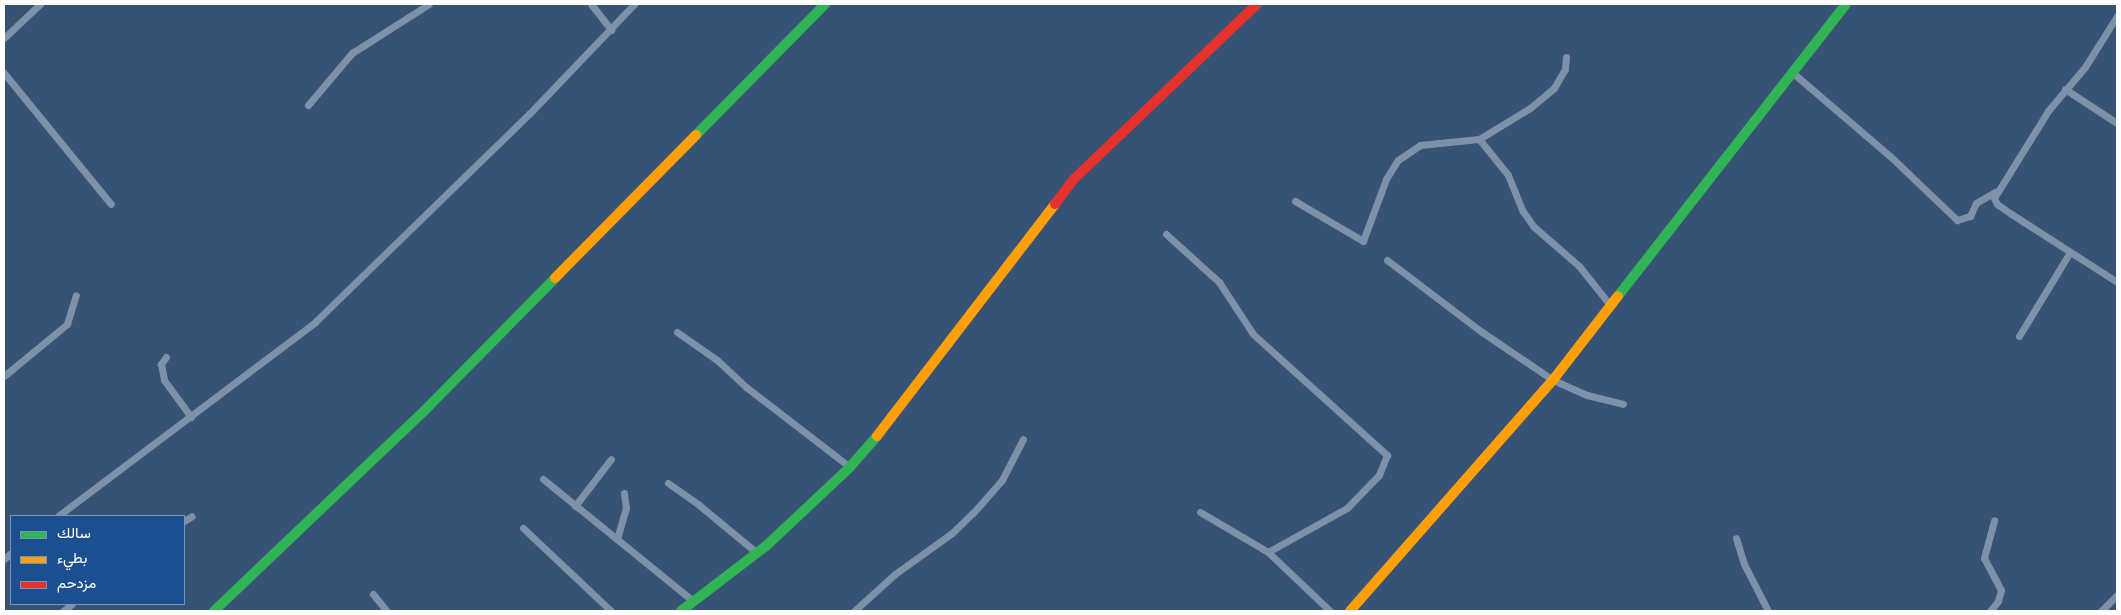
<!DOCTYPE html>
<html>
<head>
<meta charset="utf-8">
<style>
	body { margin:0 }
	#map { position:relative; width:2121px; height:615px; overflow:hidden; background:#365274; font-family:Barlow,Vazirmatn,sans-serif }
	div>[style] { position:absolute }
	[style*='--x'] { left:calc(var(--x)*1px); top:calc(var(--y)*1px); width:calc(var(--w)*1px); rotate:calc(var(--a)*1deg) }
	.street>* { height:7px; margin:-3.5px; padding:0 3.5px; transform-origin:3.5px; border-radius:3.5px; background:#7d92a8 }
	.fast>* { height:10px; margin:-5px; padding:0 5px; transform-origin:5px; border-radius:5px; background:#30b455 }
	.slow>* { height:10px; margin:-5px; padding:0 5px; transform-origin:5px; border-radius:5px; background:#ff9f0a }
	.jam>* { height:10px; margin:-5px; padding:0 5px; transform-origin:5px; border-radius:5px; background:#e5322d }
	span { translate:-50% -50%; white-space:nowrap; text-align:center; line-height:1.15; -webkit-text-stroke:5px #1b4f8f; paint-order:stroke }
	.frame { position:absolute; inset:0; border:5px solid #fff; pointer-events:none }
	.legend { position:absolute; left:10px; top:515px; width:175px; height:90px; box-sizing:border-box; background:#1b4f8f; border:1px solid #7695bc; margin:0; padding:6px 9px; list-style:none; font-size:15px; color:#fff }
	.legend li { display:flex; align-items:center; gap:10px; height:25px }
	.legend b { width:25px; border:1px solid #7695bc }
</style>
</head>
<body>
<div id="map">
	<div class="street">
		<i style="--x:591;--y:4;--w:33;--a:52"></i>
		<i style="--x:2117;--y:16;--w:60;--a:122.1"></i>
		<i style="--x:2085;--y:67;--w:57;--a:130.1"></i>
		<i style="--x:2048;--y:111;--w:102;--a:121.8"></i>
		<i style="--x:1994;--y:198;--w:7;--a:63"></i>
		<i style="--x:1997;--y:204;--w:19;--a:35"></i>
		<i style="--x:2013;--y:215;--w:124;--a:32.8"></i>
		<i style="--x:4;--y:38;--w:50;--a:-43.4"></i>
		<i style="--x:1566;--y:57;--w:12;--a:95"></i>
		<i style="--x:1565;--y:69;--w:22;--a:120"></i>
		<i style="--x:1554;--y:88;--w:31;--a:140"></i>
		<i style="--x:1530;--y:108;--w:60;--a:148.7"></i>
		<i style="--x:1479;--y:139;--w:46;--a:51.1"></i>
		<i style="--x:1508;--y:175;--w:38;--a:68"></i>
		<i style="--x:1522;--y:210;--w:19;--a:55"></i>
		<i style="--x:1533;--y:226;--w:61;--a:41"></i>
		<i style="--x:1579;--y:266;--w:50;--a:51.5"></i>
		<i style="--x:4;--y:73;--w:169;--a:50.8"></i>
		<i style="--x:1793;--y:73;--w:128;--a:40.6"></i>
		<i style="--x:1890;--y:156;--w:93;--a:43.7"></i>
		<i style="--x:1957;--y:220;--w:14;--a:-17"></i>
		<i style="--x:1970;--y:216;--w:14;--a:-65"></i>
		<i style="--x:1976;--y:203;--w:22;--a:-30"></i>
		<i style="--x:2065;--y:89;--w:62;--a:33.2"></i>
		<i style="--x:308;--y:105;--w:68;--a:-49.8"></i>
		<i style="--x:352;--y:53;--w:91;--a:-32.5"></i>
		<i style="--x:1295;--y:201;--w:79;--a:30.5"></i>
		<i style="--x:1363;--y:241;--w:66;--a:-69.6"></i>
		<i style="--x:1386;--y:179;--w:22;--a:-58"></i>
		<i style="--x:1398;--y:160;--w:27;--a:-34"></i>
		<i style="--x:1420;--y:145;--w:59;--a:-5.8"></i>
		<i style="--x:1166;--y:234;--w:72;--a:42.2"></i>
		<i style="--x:1219;--y:282;--w:62;--a:56.8"></i>
		<i style="--x:1253;--y:334;--w:181;--a:42.1"></i>
		<i style="--x:1387;--y:455;--w:22;--a:112"></i>
		<i style="--x:1379;--y:475;--w:46;--a:134.1"></i>
		<i style="--x:1347;--y:508;--w:90;--a:150.9"></i>
		<i style="--x:1387;--y:260;--w:119;--a:37.2"></i>
		<i style="--x:1482;--y:332;--w:86;--a:34.1"></i>
		<i style="--x:1553;--y:380;--w:37;--a:24"></i>
		<i style="--x:1587;--y:395;--w:37;--a:14"></i>
		<i style="--x:677;--y:332;--w:49;--a:35"></i>
		<i style="--x:717;--y:360;--w:40;--a:43"></i>
		<i style="--x:746;--y:387;--w:131;--a:37.6"></i>
		<i style="--x:2019;--y:336;--w:98;--a:-58.7"></i>
		<i style="--x:166;--y:357;--w:9;--a:126"></i>
		<i style="--x:161;--y:364;--w:16;--a:79"></i>
		<i style="--x:164;--y:380;--w:46;--a:53.9"></i>
		<i style="--x:4;--y:376;--w:82;--a:-39.5"></i>
		<i style="--x:67;--y:324;--w:30;--a:-73"></i>
		<i style="--x:543;--y:479;--w:193;--a:39.1"></i>
		<i style="--x:668;--y:483;--w:38;--a:35"></i>
		<i style="--x:699;--y:505;--w:75;--a:39.6"></i>
		<i style="--x:575;--y:506;--w:59;--a:-52.5"></i>
		<i style="--x:1200;--y:512;--w:79;--a:30.5"></i>
		<i style="--x:1268;--y:552;--w:86;--a:43.6"></i>
		<i style="--x:58;--y:516;--w:322;--a:-37"></i>
		<i style="--x:315;--y:322;--w:300;--a:-44.2"></i>
		<i style="--x:530;--y:113;--w:151;--a:-46.3"></i>
		<i style="--x:184;--y:521;--w:9;--a:-32"></i>
		<i style="--x:523;--y:528;--w:121;--a:43.3"></i>
		<i style="--x:1736;--y:538;--w:27;--a:73"></i>
		<i style="--x:1744;--y:564;--w:53;--a:62.9"></i>
		<i style="--x:617;--y:539;--w:32;--a:-74"></i>
		<i style="--x:626;--y:508;--w:15;--a:-98"></i>
		<i style="--x:4;--y:559;--w:9;--a:-41"></i>
		<i style="--x:373;--y:594;--w:22;--a:51"></i>
		<i style="--x:63;--y:611;--w:11;--a:-38"></i>
		<i style="--x:854;--y:611;--w:55;--a:-42.1"></i>
		<i style="--x:895;--y:574;--w:70;--a:-35.7"></i>
		<i style="--x:952;--y:533;--w:29;--a:-44"></i>
		<i style="--x:973;--y:513;--w:44;--a:-48.7"></i>
		<i style="--x:1002;--y:480;--w:46;--a:-62.9"></i>
		<i style="--x:1990;--y:611;--w:13;--a:-51"></i>
		<i style="--x:1998;--y:601;--w:11;--a:-75"></i>
		<i style="--x:2001;--y:590;--w:36;--a:-118"></i>
		<i style="--x:1984;--y:558;--w:39;--a:-75"></i>
		<i style="--x:2101;--y:611;--w:23;--a:-45"></i>
	</div>
	<div class="fast">
		<i style="--x:696;--y:135;--w:184;--a:-45.4"></i>
		<i style="--x:1618;--y:296;--w:370;--a:-52"></i>
		<i style="--x:214;--y:611;--w:296;--a:-43.6"></i>
		<i style="--x:428;--y:407;--w:181;--a:-45.4"></i>
		<i style="--x:681;--y:611;--w:107;--a:-37.4"></i>
		<i style="--x:766;--y:546;--w:115;--a:-43.2"></i>
		<i style="--x:850;--y:467;--w:41;--a:-48.9"></i>
	</div>
	<div class="slow">
		<i style="--x:555;--y:278;--w:201;--a:-45.4"></i>
		<i style="--x:877;--y:436;--w:292;--a:-52.5"></i>
		<i style="--x:1350;--y:611;--w:308;--a:-48.7"></i>
		<i style="--x:1553;--y:380;--w:106;--a:-52.3"></i>
	</div>
	<div class="jam">
		<i style="--x:1055;--y:204;--w:31;--a:-53"></i>
		<i style="--x:1074;--y:179;--w:253;--a:-43.7"></i>
	</div>
	<div class="frame"></div>
	<ul class="legend">
	<li><b style="height:6px;background:#30b455"></b>سالك</li>
	<li><b style="height:6px;background:#ff9f0a"></b>بطيء</li>
	<li><b style="height:6px;background:#e5322d"></b>مزدحم</li>
	</ul>
</div>
</body>
</html>
